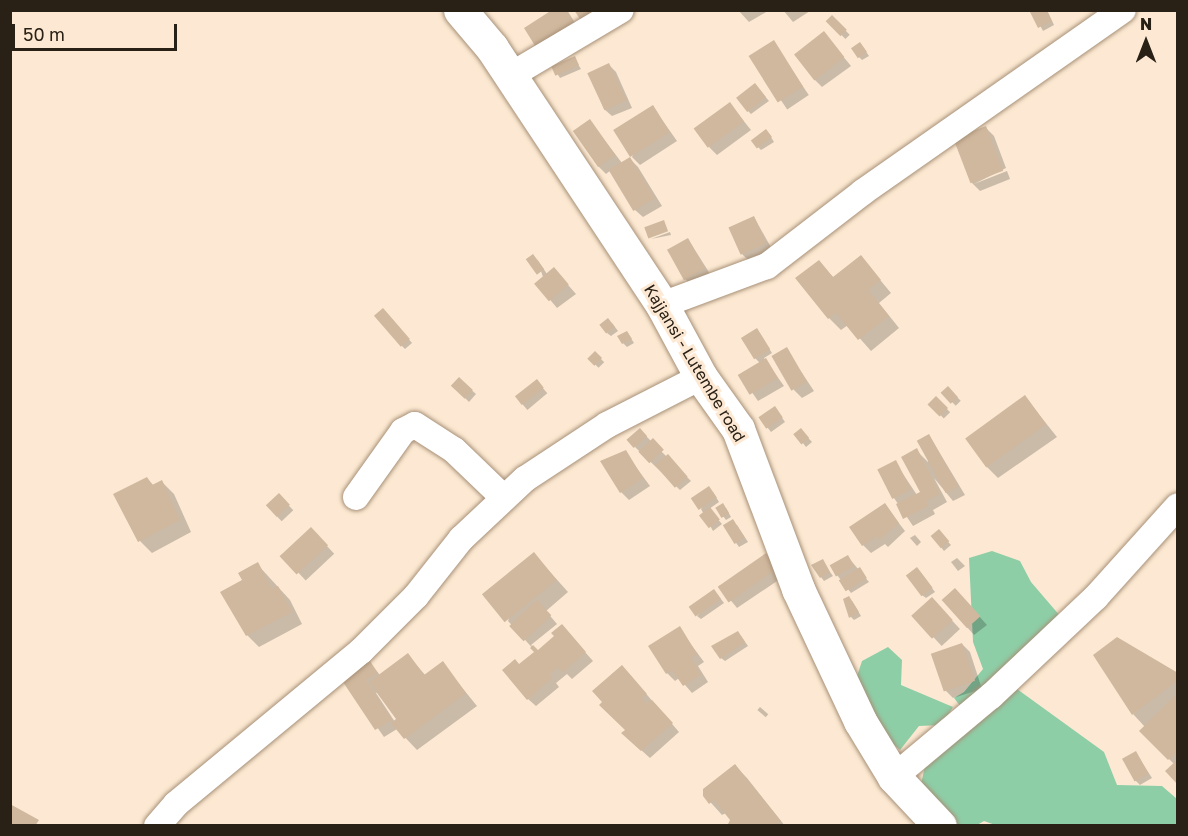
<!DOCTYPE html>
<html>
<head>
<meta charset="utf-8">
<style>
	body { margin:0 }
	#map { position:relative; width:1188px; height:836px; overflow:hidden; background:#fde9d3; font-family:"Golos Text",sans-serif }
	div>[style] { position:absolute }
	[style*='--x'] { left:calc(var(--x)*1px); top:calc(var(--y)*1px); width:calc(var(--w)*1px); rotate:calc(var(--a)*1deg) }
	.forest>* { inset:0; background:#8ecea7 }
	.shadow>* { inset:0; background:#0003; transform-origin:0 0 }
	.building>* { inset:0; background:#d0b89e; transform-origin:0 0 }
	.roads { filter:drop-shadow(0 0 2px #a79077) drop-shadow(0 0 2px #a79077) }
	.street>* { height:26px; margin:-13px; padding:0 13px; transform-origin:13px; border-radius:13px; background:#fff }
	.secondary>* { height:33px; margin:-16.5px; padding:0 16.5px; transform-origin:16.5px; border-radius:16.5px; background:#fff }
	span { translate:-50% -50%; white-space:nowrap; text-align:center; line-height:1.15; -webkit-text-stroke:6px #fde9d3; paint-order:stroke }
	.street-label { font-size:16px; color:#292016 }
	.frame { position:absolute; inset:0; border:12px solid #292016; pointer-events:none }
	.north { position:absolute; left:1116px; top:12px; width:60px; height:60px; -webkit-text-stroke:4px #fde9d3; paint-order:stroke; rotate:0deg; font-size:16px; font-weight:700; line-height:24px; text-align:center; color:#292016 }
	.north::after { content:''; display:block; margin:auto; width:21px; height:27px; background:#292016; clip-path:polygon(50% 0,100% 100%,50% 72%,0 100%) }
	.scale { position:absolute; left:12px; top:24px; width:165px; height:27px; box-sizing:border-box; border:3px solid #292016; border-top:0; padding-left:8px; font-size:18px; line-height:21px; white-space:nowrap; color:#292016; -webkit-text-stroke:4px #fde9d3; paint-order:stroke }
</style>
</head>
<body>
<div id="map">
	<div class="forest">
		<i style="clip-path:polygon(992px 551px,1020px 561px,1031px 582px,1061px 617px,961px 707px,954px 698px,964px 692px,983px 669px,973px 642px,969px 558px)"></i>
		<i style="clip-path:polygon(888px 647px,902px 660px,901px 685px,953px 707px,942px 725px,919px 726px,900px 750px,884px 736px,856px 679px,862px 661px)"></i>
		<i style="clip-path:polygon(1017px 689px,1104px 752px,1117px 785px,1162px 786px,1177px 799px,1177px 825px,998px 826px,984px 821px,977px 825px,954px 825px,921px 784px,926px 762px)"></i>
	</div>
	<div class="shadow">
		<i style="clip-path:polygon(555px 10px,567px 10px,582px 34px)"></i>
		<i style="clip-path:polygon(738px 10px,767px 10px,768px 11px,749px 22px)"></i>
		<i style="clip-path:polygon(783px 10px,810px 10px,810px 11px,793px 22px)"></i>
		<i style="clip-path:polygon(1032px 10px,1047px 10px,1054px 25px,1043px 31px)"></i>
		<i style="left:832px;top:17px;width:25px;height:6px;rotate:45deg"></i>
		<i style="clip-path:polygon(824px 33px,851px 66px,822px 87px,814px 79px)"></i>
		<i style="left:773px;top:42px;width:64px;height:26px;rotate:56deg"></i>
		<i style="clip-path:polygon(863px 47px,869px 56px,862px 60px,859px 57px)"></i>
		<i style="clip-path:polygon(574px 58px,581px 69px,560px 78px,553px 67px)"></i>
		<i style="clip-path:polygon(608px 64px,616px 72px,632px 108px,612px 116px,604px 109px,589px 74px)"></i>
		<i style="clip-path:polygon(758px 88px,769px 101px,751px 114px,748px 111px)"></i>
		<i style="clip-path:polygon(730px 104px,751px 130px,717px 155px,709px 147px)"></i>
		<i style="clip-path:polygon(653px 107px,677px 141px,640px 165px,632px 157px)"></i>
		<i style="clip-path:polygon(590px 121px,622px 163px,630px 159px,638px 167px,662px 206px,643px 217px,635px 210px,611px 170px,606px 174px,598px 166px)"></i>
		<i style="clip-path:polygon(986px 128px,994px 136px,1006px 168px,974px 184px,1007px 171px,1010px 179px,980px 191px,972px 183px,956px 139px)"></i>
		<i style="clip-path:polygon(769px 134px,774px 142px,761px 150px,758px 147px)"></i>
		<i style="clip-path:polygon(754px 217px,773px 251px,750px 262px,742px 254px)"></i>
		<i style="clip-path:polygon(670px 232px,671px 235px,651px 239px)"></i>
		<i style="clip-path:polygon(688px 239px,712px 277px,693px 287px,685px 279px)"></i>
		<i style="clip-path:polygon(861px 257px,891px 293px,879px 303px,899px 328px,871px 351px,848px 325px,841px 330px,829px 318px,819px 262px,834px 278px)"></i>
		<i style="clip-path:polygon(537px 259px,547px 274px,554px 269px,576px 294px,557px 308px,536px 283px,543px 277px)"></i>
		<i style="clip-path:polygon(387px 313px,412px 343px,405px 349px,401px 345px)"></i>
		<i style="clip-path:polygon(612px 323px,618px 331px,611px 336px,607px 333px)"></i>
		<i style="clip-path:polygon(757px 330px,772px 353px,764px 358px,784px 386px,758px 401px,740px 375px,760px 363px,755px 358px)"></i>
		<i style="clip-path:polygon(627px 332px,634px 343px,627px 347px,623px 343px)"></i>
		<i style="clip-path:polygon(786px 349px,814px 391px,802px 398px,794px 390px)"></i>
		<i style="left:595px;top:353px;width:13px;height:8px;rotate:45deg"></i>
		<i style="clip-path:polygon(459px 379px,476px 394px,469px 402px,453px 386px)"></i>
		<i style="left:537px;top:381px;width:16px;height:26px;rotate:50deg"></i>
		<i style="left:948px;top:388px;width:18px;height:7px;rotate:45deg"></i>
		<i style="clip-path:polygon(1025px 397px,1057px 437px,998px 478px,986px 466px)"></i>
		<i style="left:936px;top:398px;width:20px;height:9px;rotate:45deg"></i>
		<i style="clip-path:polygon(778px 412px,785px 422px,771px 432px,760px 418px)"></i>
		<i style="clip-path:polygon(640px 430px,691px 481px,680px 490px,635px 447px)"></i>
		<i style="clip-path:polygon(801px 430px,812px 442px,806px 447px,796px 434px)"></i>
		<i style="clip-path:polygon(929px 435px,965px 495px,953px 501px,934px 478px,947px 502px,933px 510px,935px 514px,913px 526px,894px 498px,895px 462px,917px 495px,922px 493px,916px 450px,928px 462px)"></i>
		<i style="clip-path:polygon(625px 452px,650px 486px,629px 500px,621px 492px)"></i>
		<i style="clip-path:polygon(147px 478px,154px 486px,162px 482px,174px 494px,191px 532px,152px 553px,140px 541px)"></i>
		<i style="clip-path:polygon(713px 492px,719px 502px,709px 509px,722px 524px,713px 531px,701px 509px)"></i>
		<i style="left:279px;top:495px;width:21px;height:16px;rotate:47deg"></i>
		<i style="clip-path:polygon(885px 505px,905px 531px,888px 547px,885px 544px,871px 553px,863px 545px)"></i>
		<i style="clip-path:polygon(717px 508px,726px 508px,731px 517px,726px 520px)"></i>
		<i style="clip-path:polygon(737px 525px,748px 542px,739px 547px,725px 527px)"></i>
		<i style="left:311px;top:529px;width:34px;height:39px;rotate:47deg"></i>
		<i style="clip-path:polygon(915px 535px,921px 542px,917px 546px,910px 538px)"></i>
		<i style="clip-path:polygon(942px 535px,951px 545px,944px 551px,932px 536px)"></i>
		<i style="clip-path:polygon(534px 554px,568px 592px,546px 611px,557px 624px,531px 645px,538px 652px,569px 634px,593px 661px,572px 679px,567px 674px,556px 683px,559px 687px,536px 706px,528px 699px,519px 666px,536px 652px,508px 621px)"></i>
		<i style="clip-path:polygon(848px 557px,869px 582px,851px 593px,837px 575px)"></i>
		<i style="clip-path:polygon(957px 558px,965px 566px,958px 571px,951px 562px)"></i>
		<i style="clip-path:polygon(822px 561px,833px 576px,824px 581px,821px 577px)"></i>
		<i style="clip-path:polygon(774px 563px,783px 577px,737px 608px,719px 586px)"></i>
		<i style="clip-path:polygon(257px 564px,290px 600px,302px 624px,259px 647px,247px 635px,244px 580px)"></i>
		<i style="clip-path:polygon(921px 573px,935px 592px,926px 598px,922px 595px)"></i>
		<i style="clip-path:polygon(717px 594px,724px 603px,701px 619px,697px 616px)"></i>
		<i style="clip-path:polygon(963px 598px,987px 625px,974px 635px,943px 600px)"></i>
		<i style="left:932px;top:599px;width:41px;height:25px;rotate:47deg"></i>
		<i style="clip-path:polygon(852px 601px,861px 616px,854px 620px,851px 617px)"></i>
		<i style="clip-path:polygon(679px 628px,704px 662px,698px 666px,708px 682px,692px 693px,679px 678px,675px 681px,667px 673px)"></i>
		<i style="clip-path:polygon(741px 636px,748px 646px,725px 661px,721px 658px)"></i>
		<i style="clip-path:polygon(962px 644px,970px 652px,982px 689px,953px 698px,945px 690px)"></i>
		<i style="clip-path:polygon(evenodd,408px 655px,426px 676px,442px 663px,477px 706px,417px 750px,397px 729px,384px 737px,341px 676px,367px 660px,380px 675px,408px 655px,378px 692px,398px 719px,395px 722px,376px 693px,378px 692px)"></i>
		<i style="clip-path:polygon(630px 675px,679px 732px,650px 758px,631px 741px,627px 730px)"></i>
		<i style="clip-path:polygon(1178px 675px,1178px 783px,1174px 764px,1141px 731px,1145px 727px,1133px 714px)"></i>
		<i style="left:760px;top:707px;width:11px;height:4px;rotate:41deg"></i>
		<i style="clip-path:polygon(1136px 753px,1152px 778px,1140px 785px,1136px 781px)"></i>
		<i style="clip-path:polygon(735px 766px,747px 778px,785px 826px,729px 826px,732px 820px,726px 813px,722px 815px,704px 795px)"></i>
	</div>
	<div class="building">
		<i style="clip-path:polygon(552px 10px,566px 10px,576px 26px,537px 49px,524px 28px)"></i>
		<i style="clip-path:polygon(574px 10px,600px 10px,582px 22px)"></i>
		<i style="clip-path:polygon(1029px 10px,1046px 10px,1052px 21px,1038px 28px)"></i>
		<i style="left:832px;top:15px;width:21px;height:9px;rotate:45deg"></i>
		<i style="left:824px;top:31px;width:33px;height:38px;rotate:52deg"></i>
		<i style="left:774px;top:40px;width:55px;height:30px;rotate:58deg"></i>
		<i style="left:860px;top:42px;width:12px;height:11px;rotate:55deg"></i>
		<i style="left:575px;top:56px;width:10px;height:26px;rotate:66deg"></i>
		<i style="left:609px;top:63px;width:41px;height:24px;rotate:65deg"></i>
		<i style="left:755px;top:83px;width:18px;height:24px;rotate:52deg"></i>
		<i style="left:730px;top:102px;width:24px;height:45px;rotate:54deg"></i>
		<i style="left:653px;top:105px;width:32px;height:47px;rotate:58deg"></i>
		<i style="left:590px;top:119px;width:44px;height:21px;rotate:55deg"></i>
		<i style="left:986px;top:126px;width:48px;height:35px;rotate:69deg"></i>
		<i style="left:766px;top:129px;width:10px;height:19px;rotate:53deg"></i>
		<i style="left:630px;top:157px;width:48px;height:25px;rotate:59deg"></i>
		<i style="left:754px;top:216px;width:30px;height:28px;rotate:66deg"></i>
		<i style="left:664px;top:220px;width:12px;height:21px;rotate:70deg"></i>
		<i style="left:688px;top:238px;width:35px;height:24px;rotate:61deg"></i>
		<i style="left:533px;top:254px;width:19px;height:9px;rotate:54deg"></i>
		<i style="clip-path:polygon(861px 255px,881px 280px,868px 290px,889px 316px,858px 340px,836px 313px,828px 319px,795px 278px,819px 260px,833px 277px)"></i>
		<i style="left:554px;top:267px;width:23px;height:26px;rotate:50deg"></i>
		<i style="left:383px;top:308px;width:41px;height:12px;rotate:49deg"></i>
		<i style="left:608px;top:318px;width:11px;height:11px;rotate:52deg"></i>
		<i style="left:757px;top:328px;width:25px;height:19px;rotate:58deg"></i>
		<i style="clip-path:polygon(627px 331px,632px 339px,622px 344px,617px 336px)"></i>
		<i style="left:787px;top:347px;width:40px;height:18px;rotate:60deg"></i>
		<i style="left:595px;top:351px;width:10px;height:11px;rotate:45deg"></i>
		<i style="left:766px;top:358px;width:23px;height:33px;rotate:59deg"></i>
		<i style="left:459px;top:377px;width:19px;height:12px;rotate:43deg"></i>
		<i style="left:537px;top:379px;width:11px;height:28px;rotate:52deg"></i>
		<i style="left:948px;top:386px;width:15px;height:10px;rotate:48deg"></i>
		<i style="left:1025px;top:395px;width:36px;height:74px;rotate:54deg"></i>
		<i style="left:936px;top:396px;width:17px;height:12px;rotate:45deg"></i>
		<i style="left:775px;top:406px;width:14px;height:20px;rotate:56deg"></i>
		<i style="left:640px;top:428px;width:11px;height:18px;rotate:49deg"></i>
		<i style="left:801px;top:428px;width:13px;height:10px;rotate:51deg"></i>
		<i style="left:929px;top:434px;width:60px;height:14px;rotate:61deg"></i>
		<i style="left:653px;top:438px;width:16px;height:20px;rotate:47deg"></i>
		<i style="clip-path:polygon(917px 448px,940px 494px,926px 501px,928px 506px,903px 519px,896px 504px,920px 492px,901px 457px)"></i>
		<i style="clip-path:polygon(626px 450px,643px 478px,620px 493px,600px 461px)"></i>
		<i style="left:668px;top:454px;width:30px;height:17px;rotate:49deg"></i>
		<i style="left:896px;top:460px;width:33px;height:21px;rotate:63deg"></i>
		<i style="clip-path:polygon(147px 477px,152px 485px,162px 480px,180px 520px,138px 542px,113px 494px)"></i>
		<i style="left:709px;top:486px;width:14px;height:22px;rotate:56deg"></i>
		<i style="left:279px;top:493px;width:16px;height:18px;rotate:47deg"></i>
		<i style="left:723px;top:503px;width:12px;height:9px;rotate:59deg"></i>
		<i style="clip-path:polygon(885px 503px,899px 523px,879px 540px,877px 536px,862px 546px,849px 527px)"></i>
		<i style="left:710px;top:507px;width:16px;height:14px;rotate:52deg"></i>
		<i style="left:733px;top:519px;width:22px;height:12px;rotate:58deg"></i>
		<i style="left:311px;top:527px;width:25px;height:43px;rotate:47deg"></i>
		<i style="left:939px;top:529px;width:16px;height:11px;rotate:50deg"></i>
		<i style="left:534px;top:552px;width:36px;height:67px;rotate:51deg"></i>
		<i style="left:766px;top:553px;width:19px;height:59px;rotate:55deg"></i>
		<i style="left:848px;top:555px;width:13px;height:21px;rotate:61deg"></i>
		<i style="clip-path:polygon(823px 559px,830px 572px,820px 578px,811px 565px)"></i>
		<i style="clip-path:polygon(258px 562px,272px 589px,278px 586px,292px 612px,246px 636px,220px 592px,242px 580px,238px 573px)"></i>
		<i style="left:860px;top:567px;width:13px;height:25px;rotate:58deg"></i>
		<i style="left:917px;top:567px;width:26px;height:14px;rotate:53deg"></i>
		<i style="left:955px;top:588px;width:38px;height:18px;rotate:48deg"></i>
		<i style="left:714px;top:589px;width:12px;height:31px;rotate:55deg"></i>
		<i style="clip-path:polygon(849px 596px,859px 612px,849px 618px,843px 599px)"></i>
		<i style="left:932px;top:597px;width:31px;height:28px;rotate:48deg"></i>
		<i style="left:537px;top:600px;width:21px;height:38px;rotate:47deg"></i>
		<i style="clip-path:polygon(562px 624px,586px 652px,563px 672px,558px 667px,550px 674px,552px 678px,527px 700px,502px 670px,515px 659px,519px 664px,534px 652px,530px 648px,533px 645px,538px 650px,554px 636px,551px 633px)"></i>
		<i style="clip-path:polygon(680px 626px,697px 654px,691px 658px,701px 674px,683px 686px,672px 670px,666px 674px,648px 646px)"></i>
		<i style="clip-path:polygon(738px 631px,745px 642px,720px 659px,711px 646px)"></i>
		<i style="clip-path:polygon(1117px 637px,1178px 673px,1178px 680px,1132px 715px,1093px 655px)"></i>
		<i style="left:962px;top:643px;width:40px;height:33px;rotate:71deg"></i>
		<i style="clip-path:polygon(408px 653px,424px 675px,443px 661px,466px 693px,404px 739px,391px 723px,396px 719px,369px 682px)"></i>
		<i style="clip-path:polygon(368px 658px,378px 673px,366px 680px,392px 720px,375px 730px,339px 676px)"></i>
		<i style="clip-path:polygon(622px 665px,647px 694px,642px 698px,647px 704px,652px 700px,673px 723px,641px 751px,621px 733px,625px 730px,599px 705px,602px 702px,592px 691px)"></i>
		<i style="clip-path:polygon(1178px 693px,1178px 751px,1168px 760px,1139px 731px)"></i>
		<i style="left:1136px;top:751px;width:26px;height:16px;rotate:61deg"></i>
		<i style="clip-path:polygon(1178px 759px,1178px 785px,1165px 771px)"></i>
		<i style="clip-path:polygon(735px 764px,781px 821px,776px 826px,727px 826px,730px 820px,714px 800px,709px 804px,703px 796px,703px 789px)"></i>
		<i style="clip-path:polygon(10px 804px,39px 820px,35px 826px,10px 826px)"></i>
	</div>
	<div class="roads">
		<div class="street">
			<i style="--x:508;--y:77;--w:131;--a:-30.7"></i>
			<i style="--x:662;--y:305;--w:112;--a:-20.4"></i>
			<i style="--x:767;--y:266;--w:121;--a:-37.6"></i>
			<i style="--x:863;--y:192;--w:317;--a:-35"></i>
			<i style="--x:356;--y:497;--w:81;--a:-54.5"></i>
			<i style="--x:403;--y:431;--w:13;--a:-27"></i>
			<i style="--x:415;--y:425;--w:46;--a:32.7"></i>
			<i style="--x:454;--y:450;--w:69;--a:43.8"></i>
			<i style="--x:894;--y:777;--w:126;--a:-39.9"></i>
			<i style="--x:991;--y:696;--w:144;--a:-43.3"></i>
			<i style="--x:1096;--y:597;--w:122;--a:-48"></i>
			<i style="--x:157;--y:826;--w:29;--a:-49"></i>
			<i style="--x:176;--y:804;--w:240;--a:-39.6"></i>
			<i style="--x:361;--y:651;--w:78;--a:-45"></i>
			<i style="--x:416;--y:596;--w:73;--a:-51.7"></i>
			<i style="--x:461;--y:539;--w:88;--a:-43.2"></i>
			<i style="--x:525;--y:479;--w:98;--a:-33.4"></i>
			<i style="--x:607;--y:425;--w:106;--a:-27.1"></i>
		</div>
		<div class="secondary">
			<i style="--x:460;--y:10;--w:50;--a:49.9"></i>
			<i style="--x:492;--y:48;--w:308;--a:56.5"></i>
			<i style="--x:662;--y:305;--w:82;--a:61.6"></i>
			<i style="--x:701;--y:377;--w:64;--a:54.6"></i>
			<i style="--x:738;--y:429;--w:171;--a:69.4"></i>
			<i style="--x:798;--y:589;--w:146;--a:64.8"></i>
			<i style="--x:860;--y:721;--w:66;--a:58.7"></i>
			<i style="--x:894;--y:777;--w:67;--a:46.8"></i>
		</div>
	</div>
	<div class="street-label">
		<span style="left:695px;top:363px;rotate:59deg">Kajjansi - Lutembe road</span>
	</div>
	<div class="frame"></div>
	<div class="north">N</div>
	<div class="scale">50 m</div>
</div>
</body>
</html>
